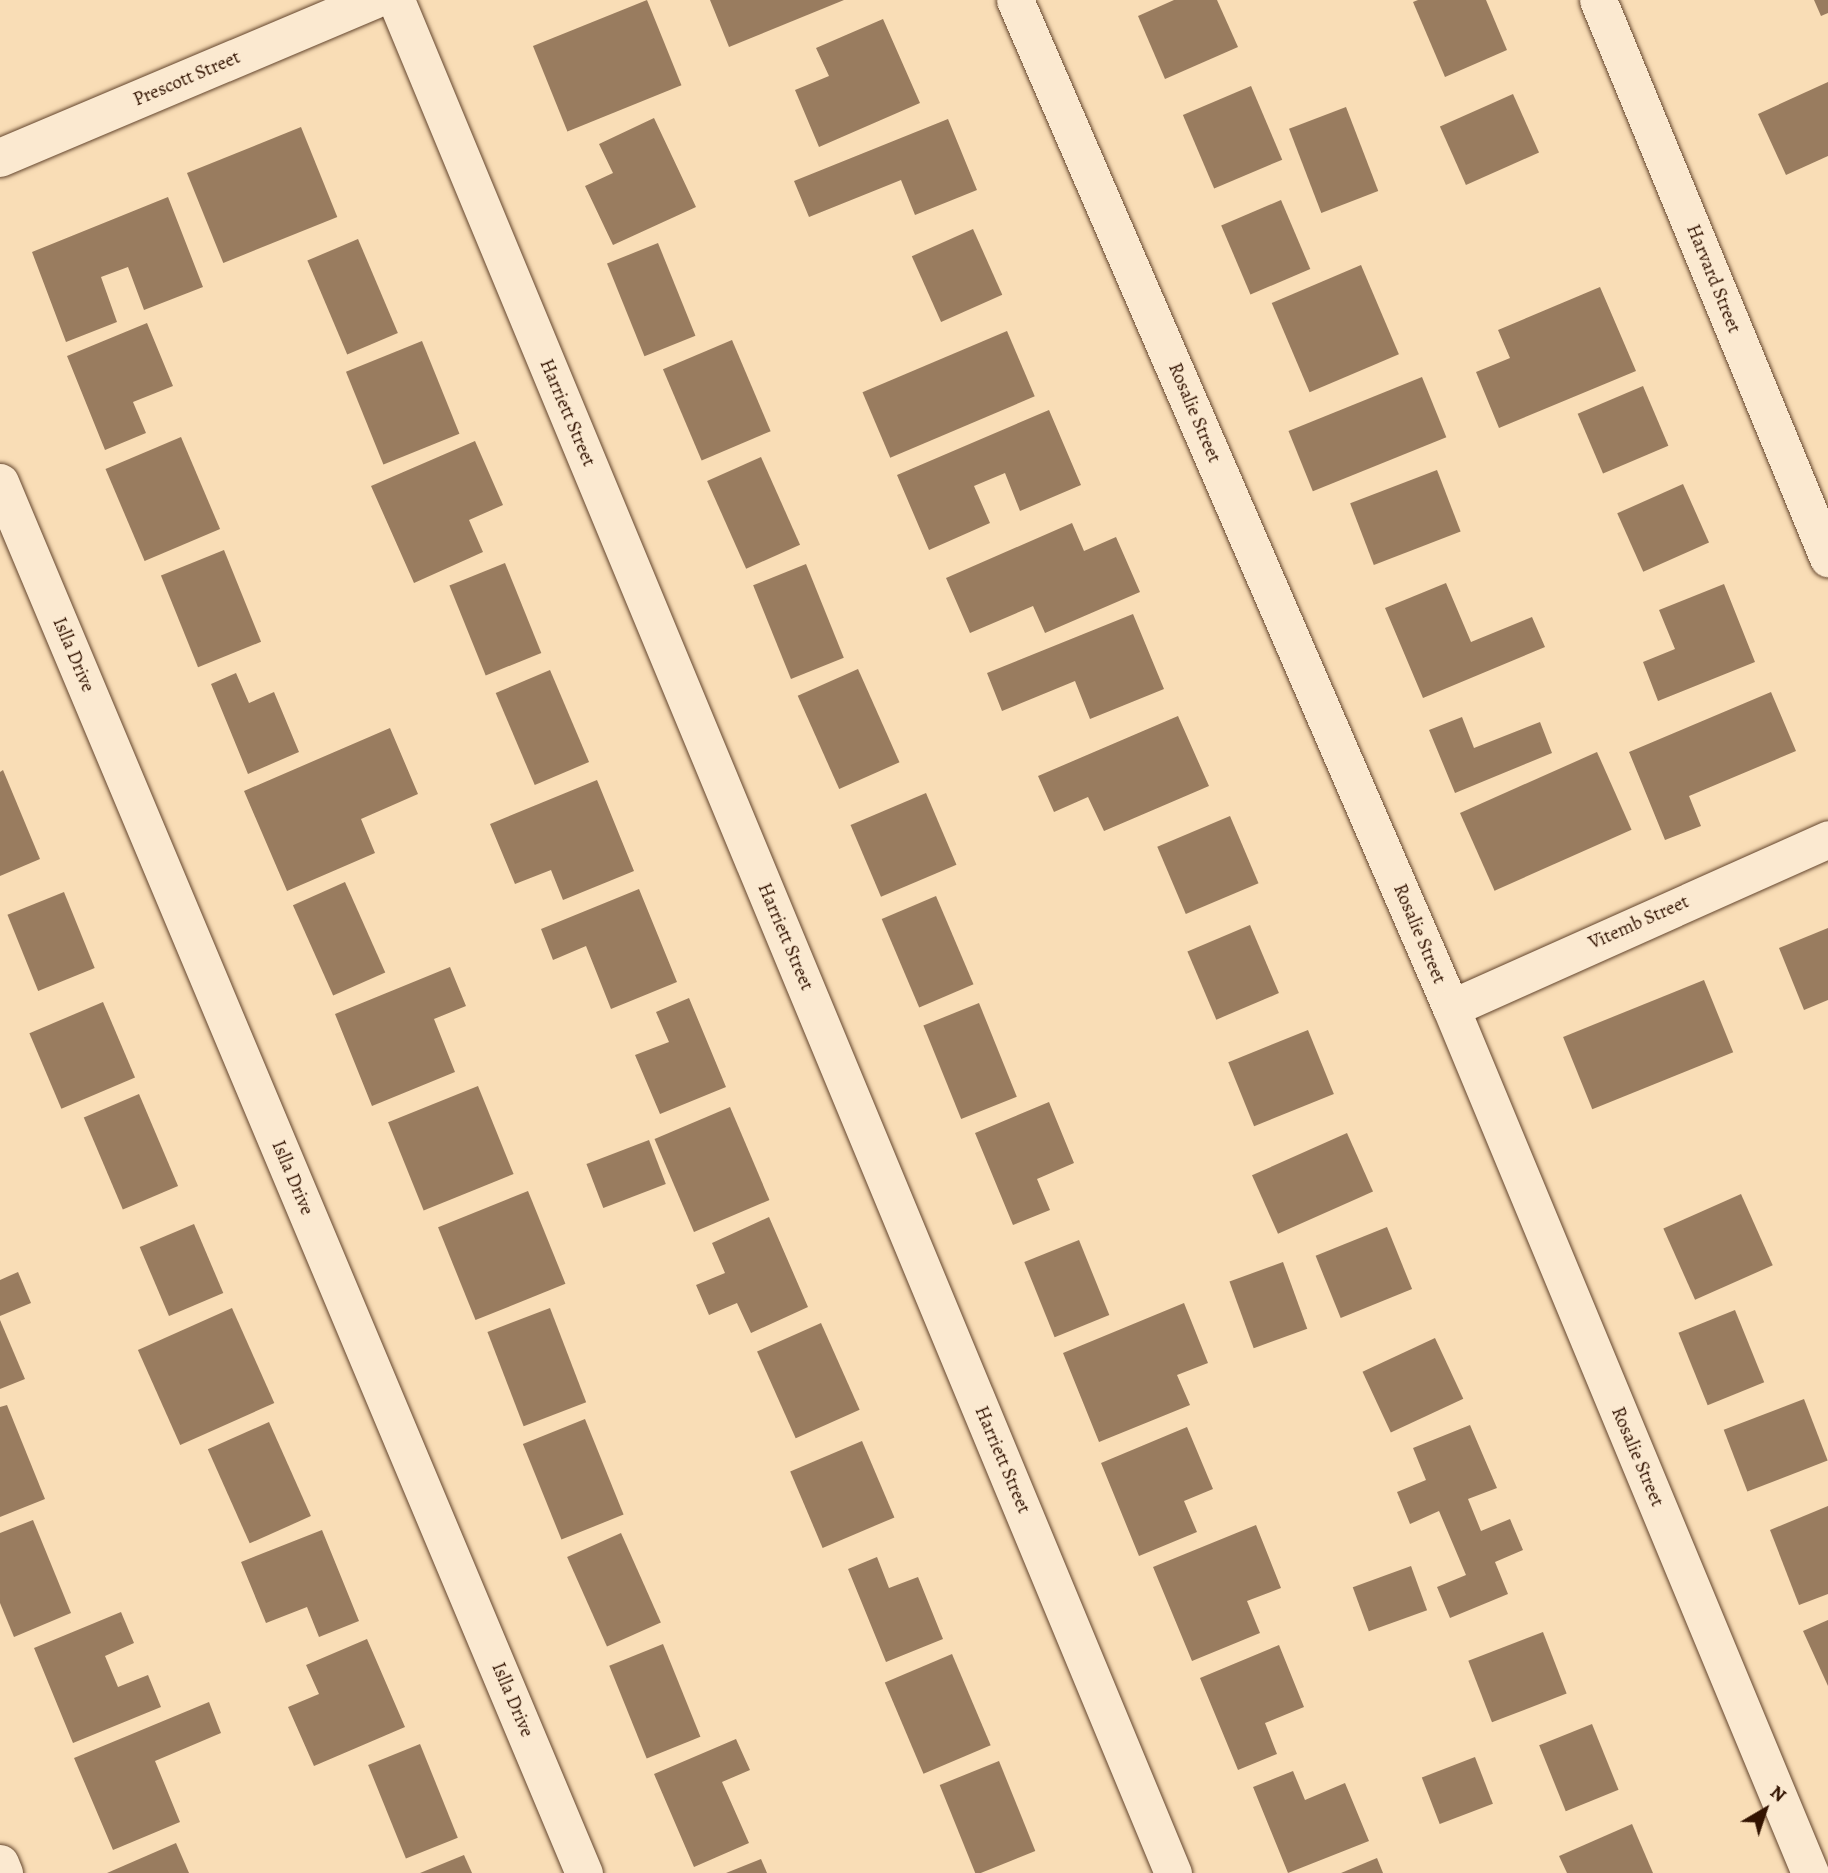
<!DOCTYPE html>
<html>
<head>
<meta charset="utf-8">
<style>
	body { margin:0 }
	#map { position:relative; width:1828px; height:1873px; overflow:hidden; background:#f9ddb6; font-family:Alegreya,serif }
	div>[style] { position:absolute }
	[style*='--x'] { left:calc(var(--x)*1px); top:calc(var(--y)*1px); width:calc(var(--w)*1px); rotate:calc(var(--a)*1deg) }
	.building>* { inset:0; background:#997c5f; transform-origin:0 0 }
	.roads { filter:drop-shadow(0 0 2px #64462e) drop-shadow(0 0 2px #64462e) }
	.street>* { height:37px; margin:-18.5px; padding:0 18.5px; transform-origin:18.5px; border-radius:18.5px; background:#fbe9d0 }
	.secondary>* { height:38px; margin:-19px; padding:0 19px; transform-origin:19px; border-radius:19px; background:#fbe9d0 }
	span { translate:-50% -50%; white-space:nowrap; text-align:center; line-height:1.15; -webkit-text-stroke:6px #fbe9d0; paint-order:stroke }
	.street-label { font-size:19px; color:#321301 }
	.north { position:absolute; left:1730px; top:1775px; width:70px; height:70px; -webkit-text-stroke:5px #fbe9d0; paint-order:stroke; rotate:39deg; font-size:19px; font-weight:700; line-height:28px; text-align:center; color:#321301 }
	.north::after { content:''; display:block; margin:auto; width:24px; height:32px; background:#321301; clip-path:polygon(50% 0,100% 100%,50% 72%,0 100%) }
</style>
</head>
<body>
<div id="map">
	<div class="building">
		<i style="left:647px;top:0;width:92px;height:123px;rotate:68deg"></i>
		<i style="clip-path:polygon(710px 0,844px 0,729px 47px)"></i>
		<i style="clip-path:polygon(1174px 0,1217px 0,1238px 47px,1165px 79px,1138px 16px)"></i>
		<i style="clip-path:polygon(1418px 0,1486px 0,1507px 50px,1445px 77px,1413px 2px)"></i>
		<i style="clip-path:polygon(1814px 0,1828px 0,1828px 13px,1821px 16px)"></i>
		<i style="clip-path:polygon(883px 19px,920px 103px,819px 147px,795px 90px,829px 76px,816px 48px)"></i>
		<i style="clip-path:polygon(1828px 82px,1828px 156px,1786px 175px,1758px 114px)"></i>
		<i style="left:1251px;top:86px;width:80px;height:74px;rotate:67deg"></i>
		<i style="left:1513px;top:94px;width:64px;height:80px;rotate:66deg"></i>
		<i style="left:1346px;top:107px;width:90px;height:61px;rotate:69deg"></i>
		<i style="clip-path:polygon(654px 118px,696px 207px,613px 245px,585px 186px,613px 173px,599px 144px)"></i>
		<i style="clip-path:polygon(948px 119px,977px 190px,915px 215px,901px 180px,809px 217px,794px 181px)"></i>
		<i style="left:301px;top:127px;width:97px;height:123px;rotate:68deg"></i>
		<i style="clip-path:polygon(168px 197px,203px 287px,144px 310px,128px 267px,101px 277px,117px 322px,66px 342px,32px 252px)"></i>
		<i style="left:1281px;top:200px;width:75px;height:65px;rotate:67deg"></i>
		<i style="left:973px;top:229px;width:72px;height:67px;rotate:66deg"></i>
		<i style="left:358px;top:239px;width:102px;height:55px;rotate:67deg"></i>
		<i style="left:658px;top:243px;width:100px;height:55px;rotate:68deg"></i>
		<i style="left:1361px;top:265px;width:97px;height:97px;rotate:67deg"></i>
		<i style="clip-path:polygon(1600px 287px,1636px 371px,1499px 428px,1476px 372px,1510px 358px,1498px 330px)"></i>
		<i style="clip-path:polygon(147px 323px,173px 386px,133px 402px,146px 433px,105px 450px,67px 356px)"></i>
		<i style="left:1007px;top:331px;width:71px;height:157px;rotate:67deg"></i>
		<i style="left:732px;top:340px;width:99px;height:75px;rotate:67deg"></i>
		<i style="left:422px;top:341px;width:100px;height:82px;rotate:68deg"></i>
		<i style="left:1422px;top:377px;width:65px;height:144px;rotate:68deg"></i>
		<i style="left:1643px;top:386px;width:65px;height:71px;rotate:67deg"></i>
		<i style="clip-path:polygon(1049px 410px,1081px 485px,1020px 511px,1005px 473px,974px 486px,990px 523px,929px 550px,897px 475px)"></i>
		<i style="left:181px;top:437px;width:100px;height:82px;rotate:67deg"></i>
		<i style="clip-path:polygon(475px 441px,503px 505px,469px 520px,483px 552px,414px 583px,371px 486px)"></i>
		<i style="left:761px;top:457px;width:96px;height:59px;rotate:66deg"></i>
		<i style="left:1437px;top:470px;width:66px;height:93px;rotate:69deg"></i>
		<i style="left:1683px;top:484px;width:64px;height:72px;rotate:66deg"></i>
		<i style="clip-path:polygon(1072px 523px,1084px 551px,1116px 537px,1140px 592px,1045px 633px,1033px 606px,970px 633px,946px 578px)"></i>
		<i style="left:224px;top:550px;width:99px;height:68px;rotate:68deg"></i>
		<i style="left:505px;top:563px;width:97px;height:60px;rotate:68deg"></i>
		<i style="left:806px;top:564px;width:101px;height:57px;rotate:68deg"></i>
		<i style="clip-path:polygon(1446px 583px,1471px 642px,1532px 617px,1545px 647px,1423px 698px,1385px 608px)"></i>
		<i style="clip-path:polygon(1724px 584px,1755px 662px,1658px 701px,1643px 662px,1675px 649px,1659px 610px)"></i>
		<i style="clip-path:polygon(1133px 614px,1164px 689px,1090px 719px,1075px 681px,1002px 711px,987px 673px)"></i>
		<i style="left:858px;top:669px;width:102px;height:66px;rotate:66deg"></i>
		<i style="left:550px;top:670px;width:100px;height:59px;rotate:67deg"></i>
		<i style="clip-path:polygon(236px 673px,249px 703px,274px 692px,299px 752px,248px 774px,211px 684px)"></i>
		<i style="clip-path:polygon(1771px 692px,1796px 751px,1689px 796px,1701px 826px,1665px 840px,1629px 752px)"></i>
		<i style="clip-path:polygon(1178px 716px,1209px 786px,1104px 831px,1088px 797px,1054px 812px,1038px 776px)"></i>
		<i style="clip-path:polygon(1462px 717px,1474px 748px,1540px 722px,1552px 753px,1455px 793px,1429px 730px)"></i>
		<i style="clip-path:polygon(390px 728px,418px 794px,361px 819px,375px 853px,287px 891px,244px 791px)"></i>
		<i style="left:1597px;top:752px;width:85px;height:150px;rotate:66deg"></i>
		<i style="clip-path:polygon(3px 770px,40px 859px,0 876px,0 772px)"></i>
		<i style="clip-path:polygon(597px 780px,634px 871px,563px 900px,551px 870px,515px 884px,490px 824px)"></i>
		<i style="left:926px;top:793px;width:78px;height:82px;rotate:67deg"></i>
		<i style="left:1230px;top:816px;width:73px;height:79px;rotate:67deg"></i>
		<i style="left:345px;top:882px;width:99px;height:57px;rotate:66deg"></i>
		<i style="clip-path:polygon(639px 889px,677px 982px,611px 1009px,586px 946px,553px 960px,541px 929px)"></i>
		<i style="left:64px;top:892px;width:82px;height:61px;rotate:68deg"></i>
		<i style="left:936px;top:896px;width:96px;height:59px;rotate:67deg"></i>
		<i style="left:1250px;top:925px;width:74px;height:68px;rotate:67deg"></i>
		<i style="clip-path:polygon(1828px 928px,1828px 1000px,1804px 1010px,1779px 948px)"></i>
		<i style="clip-path:polygon(450px 967px,466px 1006px,434px 1019px,455px 1072px,372px 1106px,335px 1014px)"></i>
		<i style="left:1704px;top:980px;width:78px;height:152px;rotate:68deg"></i>
		<i style="clip-path:polygon(689px 998px,726px 1087px,660px 1114px,635px 1055px,669px 1042px,656px 1012px)"></i>
		<i style="left:103px;top:1002px;width:82px;height:80px;rotate:67deg"></i>
		<i style="left:979px;top:1003px;width:101px;height:60px;rotate:68deg"></i>
		<i style="left:1308px;top:1030px;width:69px;height:86px;rotate:68deg"></i>
		<i style="left:478px;top:1086px;width:95px;height:97px;rotate:68deg"></i>
		<i style="left:139px;top:1094px;width:100px;height:60px;rotate:67deg"></i>
		<i style="clip-path:polygon(1049px 1102px,1074px 1163px,1037px 1179px,1050px 1210px,1013px 1225px,975px 1133px)"></i>
		<i style="left:730px;top:1107px;width:101px;height:82px;rotate:67deg"></i>
		<i style="left:1347px;top:1133px;width:64px;height:104px;rotate:66deg"></i>
		<i style="left:649px;top:1140px;width:47px;height:67px;rotate:69deg"></i>
		<i style="left:528px;top:1191px;width:100px;height:97px;rotate:68deg"></i>
		<i style="left:1741px;top:1194px;width:78px;height:85px;rotate:66deg"></i>
		<i style="clip-path:polygon(769px 1217px,808px 1307px,751px 1333px,737px 1303px,709px 1315px,696px 1285px,725px 1273px,712px 1243px)"></i>
		<i style="left:194px;top:1224px;width:75px;height:59px;rotate:67deg"></i>
		<i style="left:1387px;top:1227px;width:67px;height:77px;rotate:68deg"></i>
		<i style="left:1079px;top:1240px;width:81px;height:59px;rotate:68deg"></i>
		<i style="left:1283px;top:1262px;width:71px;height:57px;rotate:70deg"></i>
		<i style="clip-path:polygon(18px 1272px,31px 1303px,0 1316px,0 1280px)"></i>
		<i style="clip-path:polygon(1184px 1303px,1208px 1363px,1177px 1375px,1190px 1405px,1099px 1442px,1063px 1353px)"></i>
		<i style="left:232px;top:1308px;width:104px;height:103px;rotate:66deg"></i>
		<i style="left:550px;top:1308px;width:101px;height:67px;rotate:69deg"></i>
		<i style="left:1735px;top:1310px;width:78px;height:61px;rotate:68deg"></i>
		<i style="clip-path:polygon(0 1320px,25px 1379px,0 1389px)"></i>
		<i style="left:821px;top:1323px;width:95px;height:70px;rotate:66deg"></i>
		<i style="left:1435px;top:1338px;width:67px;height:80px;rotate:65deg"></i>
		<i style="left:1804px;top:1399px;width:66px;height:86px;rotate:69deg"></i>
		<i style="clip-path:polygon(7px 1405px,45px 1499px,0 1517px,0 1407px)"></i>
		<i style="left:585px;top:1419px;width:103px;height:67px;rotate:68deg"></i>
		<i style="left:269px;top:1422px;width:103px;height:67px;rotate:66deg"></i>
		<i style="clip-path:polygon(1470px 1425px,1497px 1488px,1468px 1499px,1481px 1531px,1510px 1519px,1523px 1550px,1495px 1562px,1508px 1594px,1450px 1618px,1437px 1587px,1466px 1575px,1439px 1511px,1410px 1524px,1397px 1492px,1426px 1480px,1413px 1448px)"></i>
		<i style="clip-path:polygon(1187px 1427px,1213px 1489px,1184px 1501px,1197px 1532px,1139px 1556px,1101px 1463px)"></i>
		<i style="left:862px;top:1441px;width:83px;height:78px;rotate:67deg"></i>
		<i style="clip-path:polygon(1828px 1506px,1828px 1594px,1799px 1605px,1770px 1530px)"></i>
		<i style="clip-path:polygon(33px 1520px,71px 1613px,14px 1637px,0 1603px,0 1533px)"></i>
		<i style="clip-path:polygon(1256px 1525px,1281px 1588px,1247px 1601px,1260px 1633px,1192px 1661px,1153px 1567px)"></i>
		<i style="clip-path:polygon(322px 1530px,359px 1621px,319px 1637px,307px 1607px,266px 1623px,241px 1562px)"></i>
		<i style="left:621px;top:1533px;width:98px;height:59px;rotate:66deg"></i>
		<i style="clip-path:polygon(877px 1557px,889px 1588px,918px 1577px,943px 1639px,886px 1662px,848px 1569px)"></i>
		<i style="left:1411px;top:1566px;width:47px;height:62px;rotate:70deg"></i>
		<i style="clip-path:polygon(121px 1612px,134px 1643px,105px 1656px,118px 1687px,148px 1675px,161px 1707px,73px 1743px,34px 1648px)"></i>
		<i style="clip-path:polygon(1828px 1620px,1828px 1686px,1803px 1631px)"></i>
		<i style="left:1543px;top:1632px;width:66px;height:80px;rotate:69deg"></i>
		<i style="clip-path:polygon(367px 1639px,405px 1727px,314px 1766px,288px 1707px,319px 1694px,306px 1665px)"></i>
		<i style="left:663px;top:1644px;width:100px;height:58px;rotate:68deg"></i>
		<i style="clip-path:polygon(1279px 1645px,1304px 1707px,1265px 1723px,1277px 1754px,1238px 1770px,1200px 1678px)"></i>
		<i style="left:952px;top:1654px;width:99px;height:73px;rotate:67deg"></i>
		<i style="clip-path:polygon(209px 1702px,221px 1733px,155px 1761px,180px 1822px,113px 1850px,74px 1758px)"></i>
		<i style="left:1592px;top:1724px;width:71px;height:57px;rotate:68deg"></i>
		<i style="clip-path:polygon(736px 1739px,750px 1770px,722px 1782px,749px 1843px,694px 1867px,654px 1774px)"></i>
		<i style="left:420px;top:1744px;width:101px;height:56px;rotate:68deg"></i>
		<i style="left:1475px;top:1757px;width:50px;height:57px;rotate:69deg"></i>
		<i style="left:999px;top:1761px;width:97px;height:64px;rotate:68deg"></i>
		<i style="clip-path:polygon(1293px 1771px,1305px 1800px,1345px 1783px,1369px 1841px,1288px 1873px,1253px 1787px)"></i>
		<i style="clip-path:polygon(1632px 1824px,1653px 1873px,1567px 1873px,1559px 1856px)"></i>
		<i style="clip-path:polygon(176px 1843px,189px 1873px,107px 1873px)"></i>
		<i style="clip-path:polygon(464px 1855px,472px 1873px,420px 1873px)"></i>
		<i style="clip-path:polygon(1377px 1858px,1383px 1873px,1341px 1873px)"></i>
		<i style="clip-path:polygon(761px 1859px,767px 1873px,726px 1873px)"></i>
	</div>
	<div class="roads">
		<div class="street">
			<i style="--x:396;--y:0;--w:2028;--a:67.47"></i>
			<i style="--x:1015;--y:0;--w:1098;--a:66.61"></i>
			<i style="--x:1451;--y:1008;--w:937;--a:67.46"></i>
			<i style="--x:1598;--y:0;--w:604;--a:67.6"></i>
			<i style="--x:0;--y:482;--w:1509;--a:67.23"></i>
			<i style="--x:1451;--y:1008;--w:413;--a:-24.1"></i>
			<i style="--x:0;--y:1863;--w:11;--a:68"></i>
		</div>
		<div class="secondary">
			<i style="--x:0;--y:158;--w:406;--a:-22.9"></i>
		</div>
	</div>
	<div class="street-label">
		<span style="left:187px;top:79px;rotate:-23deg">Prescott Street</span>
		<span style="left:1713px;top:279px;rotate:68deg">Harvard Street</span>
		<span style="left:567px;top:413px;rotate:67deg">Harriett Street</span>
		<span style="left:1194px;top:413px;rotate:67deg">Rosalie Street</span>
		<span style="left:73px;top:655px;rotate:67deg">Islla Drive</span>
		<span style="left:1639px;top:923px;rotate:-24deg">Vitemb Street</span>
		<span style="left:1419px;top:934px;rotate:67deg">Rosalie Street</span>
		<span style="left:785px;top:937px;rotate:67deg">Harriett Street</span>
		<span style="left:292px;top:1178px;rotate:67deg">Islla Drive</span>
		<span style="left:1637px;top:1457px;rotate:67deg">Rosalie Street</span>
		<span style="left:1002px;top:1460px;rotate:67deg">Harriett Street</span>
		<span style="left:512px;top:1700px;rotate:67deg">Islla Drive</span>
	</div>
	<div class="north">N</div>
</div>
</body>
</html>
